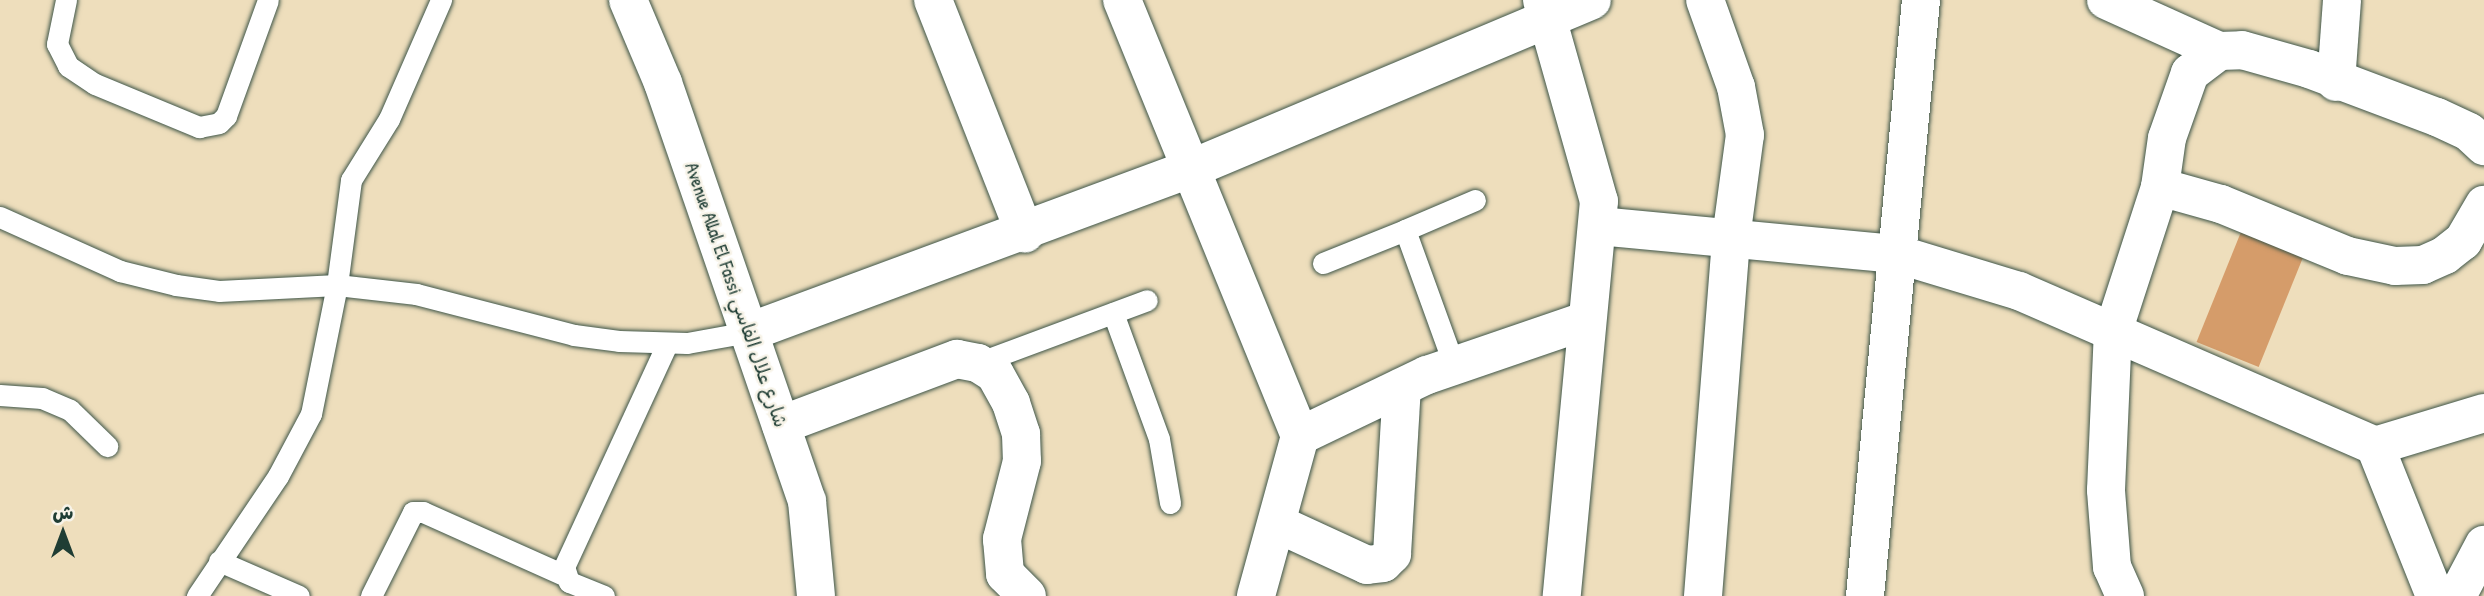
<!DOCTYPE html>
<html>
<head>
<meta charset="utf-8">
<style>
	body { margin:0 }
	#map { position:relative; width:2484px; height:596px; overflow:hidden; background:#eedebc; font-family:"Patrick Hand","Playpen Sans Arabic",sans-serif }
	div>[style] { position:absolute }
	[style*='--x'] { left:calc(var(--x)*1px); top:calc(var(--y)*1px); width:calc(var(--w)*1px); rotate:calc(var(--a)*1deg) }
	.building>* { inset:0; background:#d59c6a; transform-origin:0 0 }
	.roads { filter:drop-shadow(0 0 2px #3e5548) drop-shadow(0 0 2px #3e5548) }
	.lane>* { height:21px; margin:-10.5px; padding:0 10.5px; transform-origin:10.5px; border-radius:10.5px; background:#fff }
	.street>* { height:38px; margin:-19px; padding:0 19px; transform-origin:19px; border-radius:19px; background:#fff }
	.secondary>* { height:38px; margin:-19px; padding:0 19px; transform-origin:19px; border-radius:19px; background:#fff }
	span { translate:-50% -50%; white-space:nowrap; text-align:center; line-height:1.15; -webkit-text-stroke:5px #f7f3e8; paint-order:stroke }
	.street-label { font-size:19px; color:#1f3d34 }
	.north { position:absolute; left:28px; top:498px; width:70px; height:70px; -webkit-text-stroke:5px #f7f3e8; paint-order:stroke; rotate:0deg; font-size:19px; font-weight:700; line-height:28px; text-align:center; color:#1f3d34 }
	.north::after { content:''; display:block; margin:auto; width:24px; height:32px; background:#1f3d34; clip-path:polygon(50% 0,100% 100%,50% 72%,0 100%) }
</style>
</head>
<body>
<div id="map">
	<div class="building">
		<i style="left:2243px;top:227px;width:67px;height:124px;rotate:22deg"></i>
	</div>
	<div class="roads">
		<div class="lane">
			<i style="--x:66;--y:0;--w:45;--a:101.6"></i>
			<i style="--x:57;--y:44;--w:25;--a:63"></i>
			<i style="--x:68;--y:66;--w:32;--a:34"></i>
			<i style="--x:95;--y:84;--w:113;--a:22.5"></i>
			<i style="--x:199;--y:127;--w:20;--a:-11"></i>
			<i style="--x:219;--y:123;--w:10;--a:-45"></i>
			<i style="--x:226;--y:116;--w:123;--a:-70.1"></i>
			<i style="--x:0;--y:217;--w:132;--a:24.2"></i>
			<i style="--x:120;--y:271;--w:58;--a:14"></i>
			<i style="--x:176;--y:285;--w:43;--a:7.9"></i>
			<i style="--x:219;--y:291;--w:118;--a:-2.9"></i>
			<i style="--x:337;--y:285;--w:80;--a:6.5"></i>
			<i style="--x:416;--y:294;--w:163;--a:14.5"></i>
			<i style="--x:574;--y:335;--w:45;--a:7.6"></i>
			<i style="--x:619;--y:341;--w:68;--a:1.7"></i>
			<i style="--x:687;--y:343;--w:63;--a:-10.1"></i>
			<i style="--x:1405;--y:230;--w:76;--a:-23.2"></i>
			<i style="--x:1323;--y:263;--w:88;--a:-21.9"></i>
			<i style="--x:1405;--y:230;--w:144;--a:70.1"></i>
			<i style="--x:1113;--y:313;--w:134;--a:69.9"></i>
			<i style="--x:1159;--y:439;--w:65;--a:80.2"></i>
			<i style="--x:978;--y:363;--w:180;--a:-20.4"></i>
			<i style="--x:0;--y:395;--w:42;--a:4.1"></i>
			<i style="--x:42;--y:398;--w:30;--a:23"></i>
			<i style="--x:70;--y:410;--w:52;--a:44.2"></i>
			<i style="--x:219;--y:561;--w:87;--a:23.6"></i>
			<i style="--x:197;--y:596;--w:145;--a:-56"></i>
			<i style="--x:278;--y:476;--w:70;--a:-62"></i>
			<i style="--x:311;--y:414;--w:132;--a:-78.6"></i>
			<i style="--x:337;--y:285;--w:106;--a:-82.4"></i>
			<i style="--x:351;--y:180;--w:72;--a:-58.1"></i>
			<i style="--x:389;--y:119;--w:130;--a:-66.4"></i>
			<i style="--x:371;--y:596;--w:94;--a:-63.4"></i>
			<i style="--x:413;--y:512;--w:10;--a:0"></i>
			<i style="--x:423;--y:512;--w:157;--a:24.1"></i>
			<i style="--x:604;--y:596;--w:38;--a:-158"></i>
			<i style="--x:569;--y:582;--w:16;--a:-108"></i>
			<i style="--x:564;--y:567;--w:246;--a:-65.2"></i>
		</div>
		<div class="street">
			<i style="--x:933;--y:0;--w:251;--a:68.5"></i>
			<i style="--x:1122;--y:0;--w:471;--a:67.8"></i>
			<i style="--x:1300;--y:436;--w:166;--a:105.4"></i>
			<i style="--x:1542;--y:0;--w:209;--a:74.2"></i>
			<i style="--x:1599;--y:201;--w:397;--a:95.4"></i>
			<i style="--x:2106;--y:0;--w:124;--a:24.3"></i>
			<i style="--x:2336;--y:82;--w:82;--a:-85.8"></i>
			<i style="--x:2160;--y:187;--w:63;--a:15.6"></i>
			<i style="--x:2221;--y:204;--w:137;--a:22.3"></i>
			<i style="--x:2348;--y:256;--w:48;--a:12"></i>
			<i style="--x:2395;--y:266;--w:28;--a:-2"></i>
			<i style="--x:2423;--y:265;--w:24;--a:-24"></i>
			<i style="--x:2445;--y:255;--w:23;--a:-38"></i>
			<i style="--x:2463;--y:241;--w:42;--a:-59.7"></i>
			<i style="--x:1599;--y:226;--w:299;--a:5.4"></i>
			<i style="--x:1897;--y:254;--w:127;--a:16.9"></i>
			<i style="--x:2019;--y:291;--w:388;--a:23.5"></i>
			<i style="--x:749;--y:332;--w:468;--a:-20.3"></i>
			<i style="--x:1188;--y:170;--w:438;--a:-22.8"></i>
			<i style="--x:781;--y:425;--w:188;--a:-20.6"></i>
			<i style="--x:957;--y:359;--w:21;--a:11"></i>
			<i style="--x:978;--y:363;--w:20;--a:33"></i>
			<i style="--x:995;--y:374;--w:33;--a:61"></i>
			<i style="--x:1011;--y:403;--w:33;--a:72"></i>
			<i style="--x:1021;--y:434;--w:27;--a:88"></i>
			<i style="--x:1022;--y:461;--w:81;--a:104.4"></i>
			<i style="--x:1002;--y:539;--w:35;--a:85"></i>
			<i style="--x:1005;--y:574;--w:31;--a:45"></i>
			<i style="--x:1300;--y:436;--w:141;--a:-25.7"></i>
			<i style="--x:1427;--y:375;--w:167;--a:-18.9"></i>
			<i style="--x:1278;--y:524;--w:98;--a:24.7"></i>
			<i style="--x:1367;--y:565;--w:16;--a:-7"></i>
			<i style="--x:1383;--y:563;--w:13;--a:-45"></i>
			<i style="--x:1392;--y:554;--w:167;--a:-86.6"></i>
			<i style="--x:1703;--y:596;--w:359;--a:-85.5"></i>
			<i style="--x:1731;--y:238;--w:104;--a:-82.3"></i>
			<i style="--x:1745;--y:135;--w:49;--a:-100.6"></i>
			<i style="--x:1736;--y:87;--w:92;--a:-109.6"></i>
			<i style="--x:2125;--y:596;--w:32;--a:-114"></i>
			<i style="--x:2112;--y:567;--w:77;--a:-94.5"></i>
			<i style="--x:2106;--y:490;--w:158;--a:-87.5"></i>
			<i style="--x:2113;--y:332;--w:152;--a:-72"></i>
			<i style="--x:2160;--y:187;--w:49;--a:-81.9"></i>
			<i style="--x:2167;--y:138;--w:69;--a:-70.5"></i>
			<i style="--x:2190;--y:73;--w:36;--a:-37"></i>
			<i style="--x:2219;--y:51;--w:23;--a:-2"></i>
			<i style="--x:2242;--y:50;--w:70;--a:15.8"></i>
			<i style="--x:2309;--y:69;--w:137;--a:20.6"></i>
			<i style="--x:2437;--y:117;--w:35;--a:25"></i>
			<i style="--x:2469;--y:132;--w:21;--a:43"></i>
			<i style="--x:2435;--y:596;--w:162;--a:-111.8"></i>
			<i style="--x:2375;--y:446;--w:114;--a:-16.8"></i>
		</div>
		<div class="secondary">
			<i style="--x:628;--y:0;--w:90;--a:67.1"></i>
			<i style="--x:663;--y:83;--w:442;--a:71"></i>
			<i style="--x:807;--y:501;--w:95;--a:84.6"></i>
			<i style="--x:1865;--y:596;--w:599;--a:-84.63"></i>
			<i style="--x:2457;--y:596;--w:58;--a:-62.1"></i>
		</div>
	</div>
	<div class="street-label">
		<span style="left:736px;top:295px;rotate:71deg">Avenue Allal El Fassi شارع علال الفاسي</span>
	</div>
	<div class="north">ش</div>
</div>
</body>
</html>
